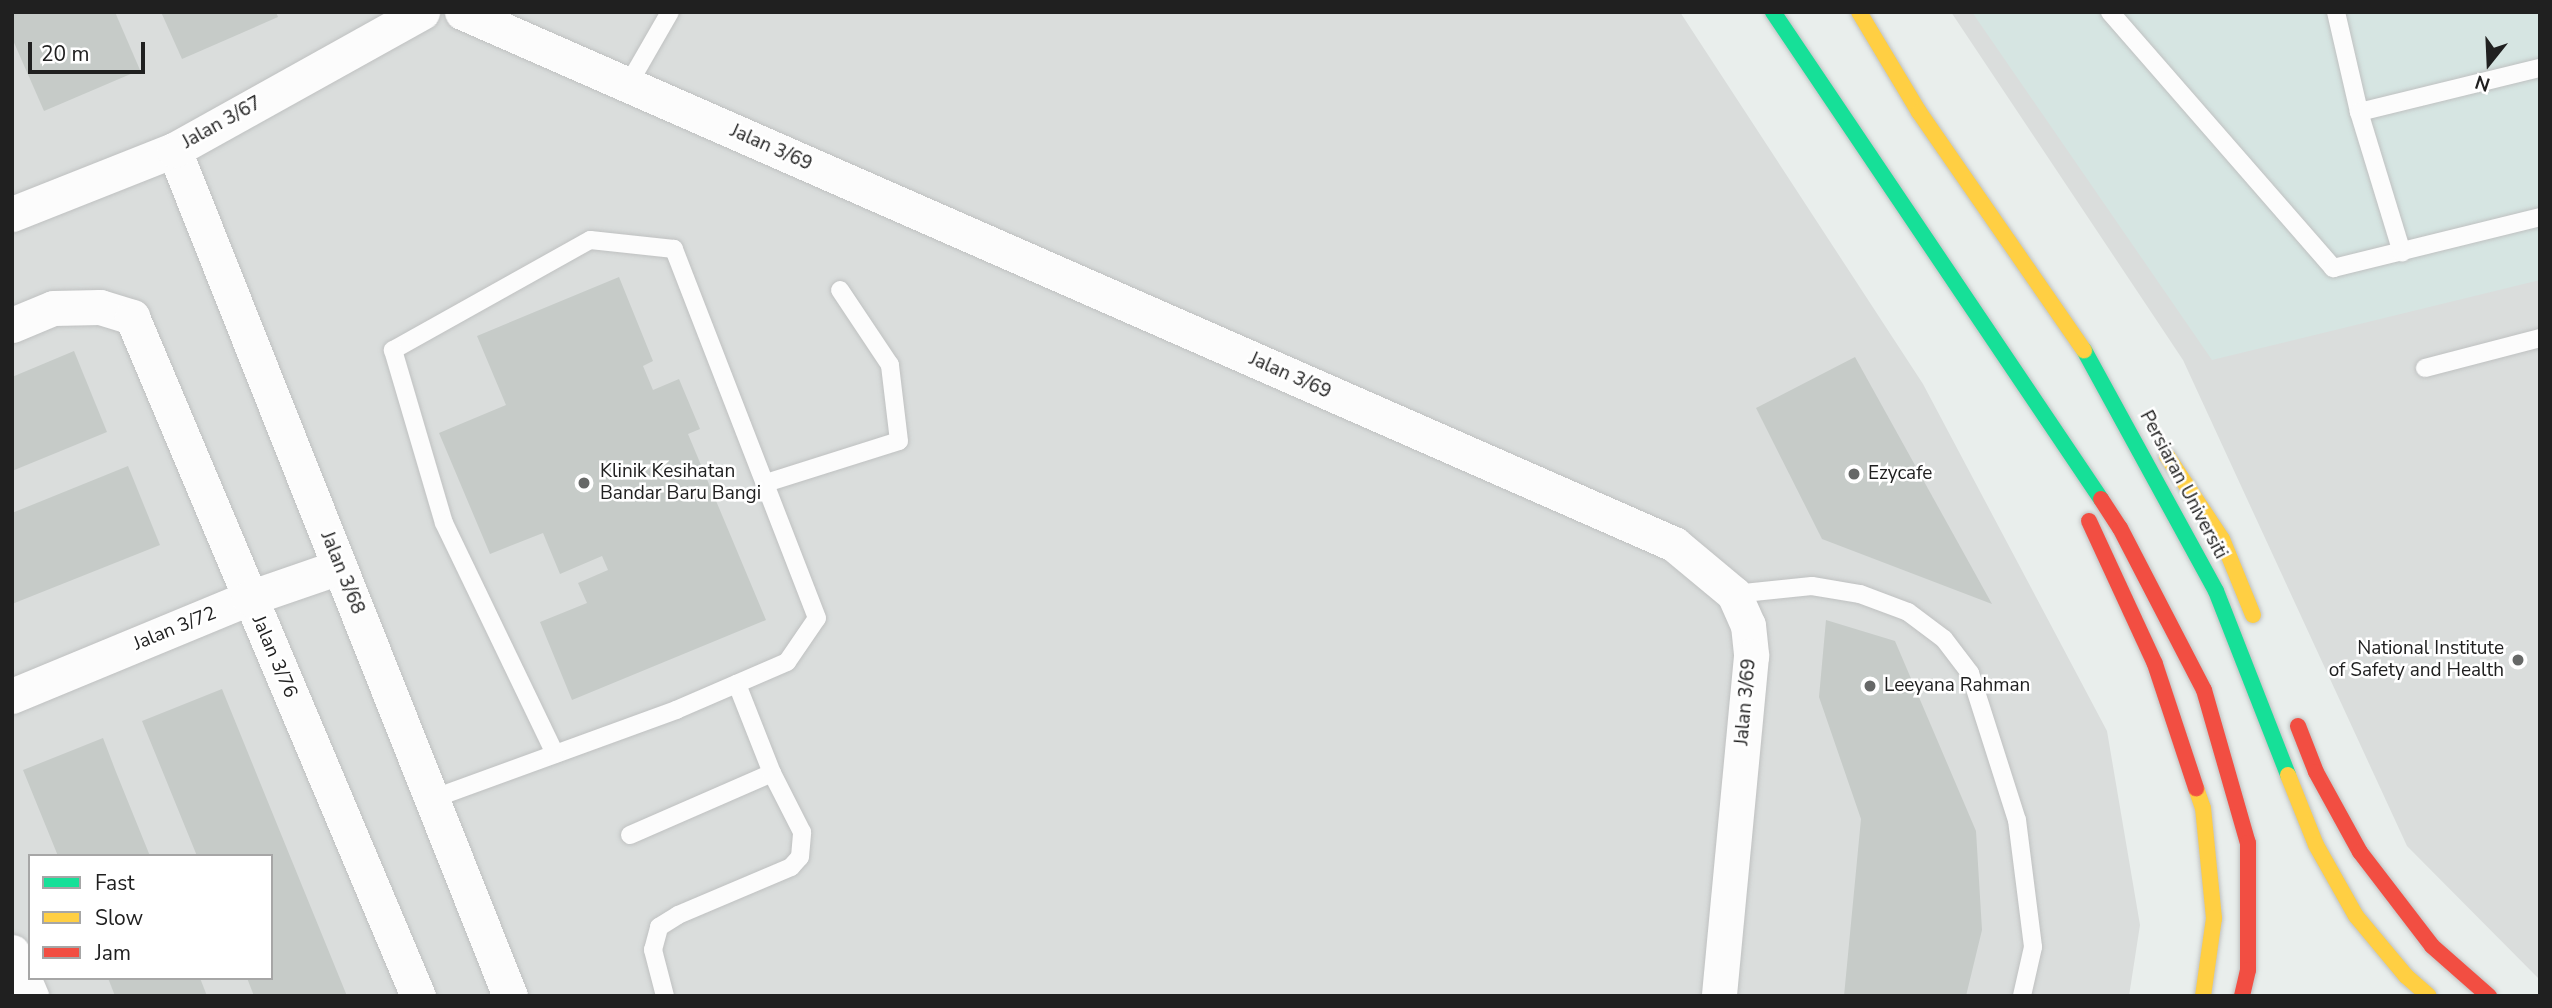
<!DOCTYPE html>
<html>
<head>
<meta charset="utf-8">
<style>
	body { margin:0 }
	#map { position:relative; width:2552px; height:1008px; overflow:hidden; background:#e9eeec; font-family:"Nunito Sans",sans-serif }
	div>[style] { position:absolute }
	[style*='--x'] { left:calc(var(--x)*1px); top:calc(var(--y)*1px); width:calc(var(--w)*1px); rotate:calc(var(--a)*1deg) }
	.residential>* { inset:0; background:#dadddc }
	.education>* { inset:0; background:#d6e5e2 }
	.building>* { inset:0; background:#c6cbc8 }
	.roads { filter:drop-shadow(0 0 2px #bfc1c1) drop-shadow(0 0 2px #bfc1c1) }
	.lane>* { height:18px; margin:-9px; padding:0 9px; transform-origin:9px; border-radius:9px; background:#fcfcfc }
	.street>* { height:35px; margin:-17.5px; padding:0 17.5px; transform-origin:17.5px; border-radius:17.5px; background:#fcfcfc }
	.fast>* { height:16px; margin:-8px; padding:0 8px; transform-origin:8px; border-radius:8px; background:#16e098 }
	.slow>* { height:16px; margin:-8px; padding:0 8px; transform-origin:8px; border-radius:8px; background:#ffcf43 }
	.jam>* { height:16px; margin:-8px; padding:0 8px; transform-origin:8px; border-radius:8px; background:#f24e42 }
	.dots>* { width:19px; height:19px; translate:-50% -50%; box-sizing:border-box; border:4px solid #fff; border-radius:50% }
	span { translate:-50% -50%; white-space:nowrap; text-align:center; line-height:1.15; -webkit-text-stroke:5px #fff; paint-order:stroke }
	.street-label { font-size:19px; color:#202020 }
	.poi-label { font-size:19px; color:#202020 }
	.left { translate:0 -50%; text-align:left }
	.right { translate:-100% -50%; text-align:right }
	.frame { position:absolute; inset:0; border:14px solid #202020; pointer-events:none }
	.legend { position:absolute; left:28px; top:854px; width:245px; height:126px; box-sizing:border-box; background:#fff; border:2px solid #a6a6a6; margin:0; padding:9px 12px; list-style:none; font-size:21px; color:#202020 }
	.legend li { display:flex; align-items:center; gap:14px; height:35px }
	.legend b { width:35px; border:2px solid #a6a6a6 }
	.north { position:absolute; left:2454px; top:28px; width:70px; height:70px; -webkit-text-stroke:5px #fff; paint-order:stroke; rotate:198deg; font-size:19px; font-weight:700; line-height:28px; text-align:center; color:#202020 }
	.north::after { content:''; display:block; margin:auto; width:24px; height:32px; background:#202020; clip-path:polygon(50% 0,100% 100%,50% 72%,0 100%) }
	.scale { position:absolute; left:28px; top:42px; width:117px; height:32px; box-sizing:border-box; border:4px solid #202020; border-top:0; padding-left:9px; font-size:21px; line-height:24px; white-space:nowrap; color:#202020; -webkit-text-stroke:5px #fff; paint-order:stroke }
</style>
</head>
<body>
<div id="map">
	<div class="residential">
		<i style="clip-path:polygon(evenodd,12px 12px,1680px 12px,1923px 384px,2107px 731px,2140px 925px,2129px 996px,12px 996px,12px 12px,30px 856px,271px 856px,271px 978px,30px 978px,30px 856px)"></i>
		<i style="clip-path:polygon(1951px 12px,2540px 12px,2540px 980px,2407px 846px,2183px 360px)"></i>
	</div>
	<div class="education">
		<i style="clip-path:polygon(1972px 12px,2540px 12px,2540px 280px,2212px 360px)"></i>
	</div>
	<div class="building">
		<i style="clip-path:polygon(12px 12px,115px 12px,140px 70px,44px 111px,12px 38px)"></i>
		<i style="clip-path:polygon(161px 12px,276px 12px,278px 17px,182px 59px)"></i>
		<i style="clip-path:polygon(619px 277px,653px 361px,643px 366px,653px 390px,679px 379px,700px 429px,688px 434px,766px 620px,572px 700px,540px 622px,587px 603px,578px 583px,608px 570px,602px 556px,560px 574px,543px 533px,490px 554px,439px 433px,506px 405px,477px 336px)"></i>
		<i style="clip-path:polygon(74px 351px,107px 432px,12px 471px,12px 377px)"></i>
		<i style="clip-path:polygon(1855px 357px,1992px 604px,1822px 539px,1756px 408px)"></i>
		<i style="clip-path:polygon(128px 466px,160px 545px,12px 604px,12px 513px)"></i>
		<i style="clip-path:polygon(1826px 620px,1895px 641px,1976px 831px,1982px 930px,1966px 996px,1844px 996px,1861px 819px,1819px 697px)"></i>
		<i style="clip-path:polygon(222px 689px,305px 893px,347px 996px,254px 996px,247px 978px,271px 978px,271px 856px,197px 856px,142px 721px)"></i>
		<i style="clip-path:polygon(103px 738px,116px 772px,150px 856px,58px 856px,23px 770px)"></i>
		<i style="clip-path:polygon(108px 978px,200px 978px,207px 996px,115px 996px)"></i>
	</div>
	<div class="roads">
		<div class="lane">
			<i style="--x:2110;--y:12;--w:340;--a:48.9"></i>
			<i style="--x:2333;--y:268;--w:213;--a:-13.8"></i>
			<i style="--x:2336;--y:12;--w:103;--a:77"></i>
			<i style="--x:2359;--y:112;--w:186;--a:-13.7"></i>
			<i style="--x:628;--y:85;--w:84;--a:-60.1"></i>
			<i style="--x:2359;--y:112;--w:147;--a:73"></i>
			<i style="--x:2425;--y:368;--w:119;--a:-14.6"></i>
			<i style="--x:766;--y:483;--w:139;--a:-17.5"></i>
			<i style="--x:899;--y:441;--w:77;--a:-96.8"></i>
			<i style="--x:890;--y:365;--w:90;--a:-123.7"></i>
			<i style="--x:1734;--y:594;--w:78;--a:-5.9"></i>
			<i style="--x:1812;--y:586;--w:49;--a:9.5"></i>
			<i style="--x:1860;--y:594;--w:51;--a:20.6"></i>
			<i style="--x:1908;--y:612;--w:45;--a:36.9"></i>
			<i style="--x:1944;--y:639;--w:43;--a:52.6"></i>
			<i style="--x:1970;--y:673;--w:154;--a:72.3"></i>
			<i style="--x:2017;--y:820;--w:128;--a:82.8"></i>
			<i style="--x:2033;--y:947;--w:50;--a:102.7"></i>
			<i style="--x:432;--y:799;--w:260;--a:-20"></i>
			<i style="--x:676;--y:710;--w:121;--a:-23.4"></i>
			<i style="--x:787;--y:662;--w:53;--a:-55.7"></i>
			<i style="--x:817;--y:618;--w:396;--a:-111.2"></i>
			<i style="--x:674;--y:249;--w:84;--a:-173.9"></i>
			<i style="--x:590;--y:240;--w:226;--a:150.8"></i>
			<i style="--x:393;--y:350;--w:180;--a:73.6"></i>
			<i style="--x:444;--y:523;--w:256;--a:64.3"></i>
			<i style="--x:630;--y:835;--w:155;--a:-23.6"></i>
			<i style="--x:665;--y:996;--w:48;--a:-104.6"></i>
			<i style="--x:653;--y:950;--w:24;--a:-75"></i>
			<i style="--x:659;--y:927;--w:22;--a:-32"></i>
			<i style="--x:678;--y:915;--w:123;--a:-23"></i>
			<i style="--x:791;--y:867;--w:13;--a:-48"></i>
			<i style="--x:800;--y:857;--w:25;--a:-85"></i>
			<i style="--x:802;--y:832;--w:66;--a:-117"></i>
			<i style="--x:772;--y:773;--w:96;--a:-111.5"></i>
		</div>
		<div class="street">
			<i style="--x:462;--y:12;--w:1324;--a:23.7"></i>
			<i style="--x:1674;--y:544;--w:78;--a:39.8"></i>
			<i style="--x:1734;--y:594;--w:34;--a:66"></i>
			<i style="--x:1748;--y:625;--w:31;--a:84"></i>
			<i style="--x:1751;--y:656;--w:342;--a:95.4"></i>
			<i style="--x:174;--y:150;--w:910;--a:68.34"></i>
			<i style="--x:12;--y:214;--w:174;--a:-21.6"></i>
			<i style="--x:174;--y:150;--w:284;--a:-29.1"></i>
			<i style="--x:12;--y:325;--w:44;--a:-22.5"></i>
			<i style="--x:53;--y:308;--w:47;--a:-1.2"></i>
			<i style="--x:100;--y:307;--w:34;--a:17"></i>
			<i style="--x:132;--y:317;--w:737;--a:67.16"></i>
			<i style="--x:12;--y:696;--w:256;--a:-22.5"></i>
			<i style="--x:249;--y:598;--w:95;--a:-19"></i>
			<i style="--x:12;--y:952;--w:48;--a:66.6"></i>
		</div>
		<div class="fast">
			<i style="--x:1773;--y:12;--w:587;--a:56.04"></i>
			<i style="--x:2084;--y:350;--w:275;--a:61.3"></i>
			<i style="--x:2216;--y:591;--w:198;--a:68.6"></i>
		</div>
		<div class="slow">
			<i style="--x:1859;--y:12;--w:117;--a:59"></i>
			<i style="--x:1919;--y:112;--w:290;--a:55.3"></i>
			<i style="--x:2167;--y:456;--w:100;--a:56.5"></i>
			<i style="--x:2222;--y:539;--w:82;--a:67.8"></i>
			<i style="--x:2288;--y:775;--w:75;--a:68.2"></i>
			<i style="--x:2316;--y:845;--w:81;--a:60.6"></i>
			<i style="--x:2356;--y:916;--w:78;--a:50.2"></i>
			<i style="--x:2406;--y:976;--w:30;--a:41"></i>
			<i style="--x:2196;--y:788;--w:21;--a:71"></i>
			<i style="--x:2203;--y:808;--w:111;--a:84.3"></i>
			<i style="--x:2214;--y:918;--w:79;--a:98"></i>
		</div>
		<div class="jam">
			<i style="--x:2101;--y:499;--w:35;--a:57"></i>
			<i style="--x:2120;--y:528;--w:182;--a:62.6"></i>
			<i style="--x:2204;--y:690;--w:159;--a:74"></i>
			<i style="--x:2248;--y:843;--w:127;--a:90"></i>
			<i style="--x:2248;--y:970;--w:27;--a:103"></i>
			<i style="--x:2089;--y:521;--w:157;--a:65.2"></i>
			<i style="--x:2155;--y:664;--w:131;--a:71.7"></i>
			<i style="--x:2298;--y:726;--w:49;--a:68.6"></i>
			<i style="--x:2316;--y:772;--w:91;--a:61.2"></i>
			<i style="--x:2360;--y:852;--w:118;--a:52.5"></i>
			<i style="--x:2432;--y:946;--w:76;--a:41.3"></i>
		</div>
	</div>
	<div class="dots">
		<i style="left:1854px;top:474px;background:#666867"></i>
		<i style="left:584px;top:483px;background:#666867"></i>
		<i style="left:2518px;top:660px;background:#666867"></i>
		<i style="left:1870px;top:686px;background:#666867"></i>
	</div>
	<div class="street-label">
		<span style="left:222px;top:123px;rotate:-29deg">Jalan 3/67</span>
		<span style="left:771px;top:148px;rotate:24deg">Jalan 3/69</span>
		<span style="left:1290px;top:376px;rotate:24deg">Jalan 3/69</span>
		<span style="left:2183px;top:485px;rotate:62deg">Persiaran Universiti</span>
		<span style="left:342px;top:573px;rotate:68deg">Jalan 3/68</span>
		<span style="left:175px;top:629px;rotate:-22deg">Jalan 3/72</span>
		<span style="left:274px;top:657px;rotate:67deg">Jalan 3/76</span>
		<span style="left:1746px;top:702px;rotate:-85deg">Jalan 3/69</span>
	</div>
	<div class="poi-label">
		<span class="left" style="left:600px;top:483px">Klinik Kesihatan<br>Bandar Baru Bangi</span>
		<span class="left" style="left:1868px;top:474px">Ezycafe</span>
		<span class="right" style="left:2504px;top:660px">National Institute<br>of Safety and Health</span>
		<span class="left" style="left:1884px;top:686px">Leeyana Rahman</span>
	</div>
	<div class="frame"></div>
	<ul class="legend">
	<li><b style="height:9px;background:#16e098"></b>Fast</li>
	<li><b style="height:9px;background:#ffcf43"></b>Slow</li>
	<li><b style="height:9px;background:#f24e42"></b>Jam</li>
	</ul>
	<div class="north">N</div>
	<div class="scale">20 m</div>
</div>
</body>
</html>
